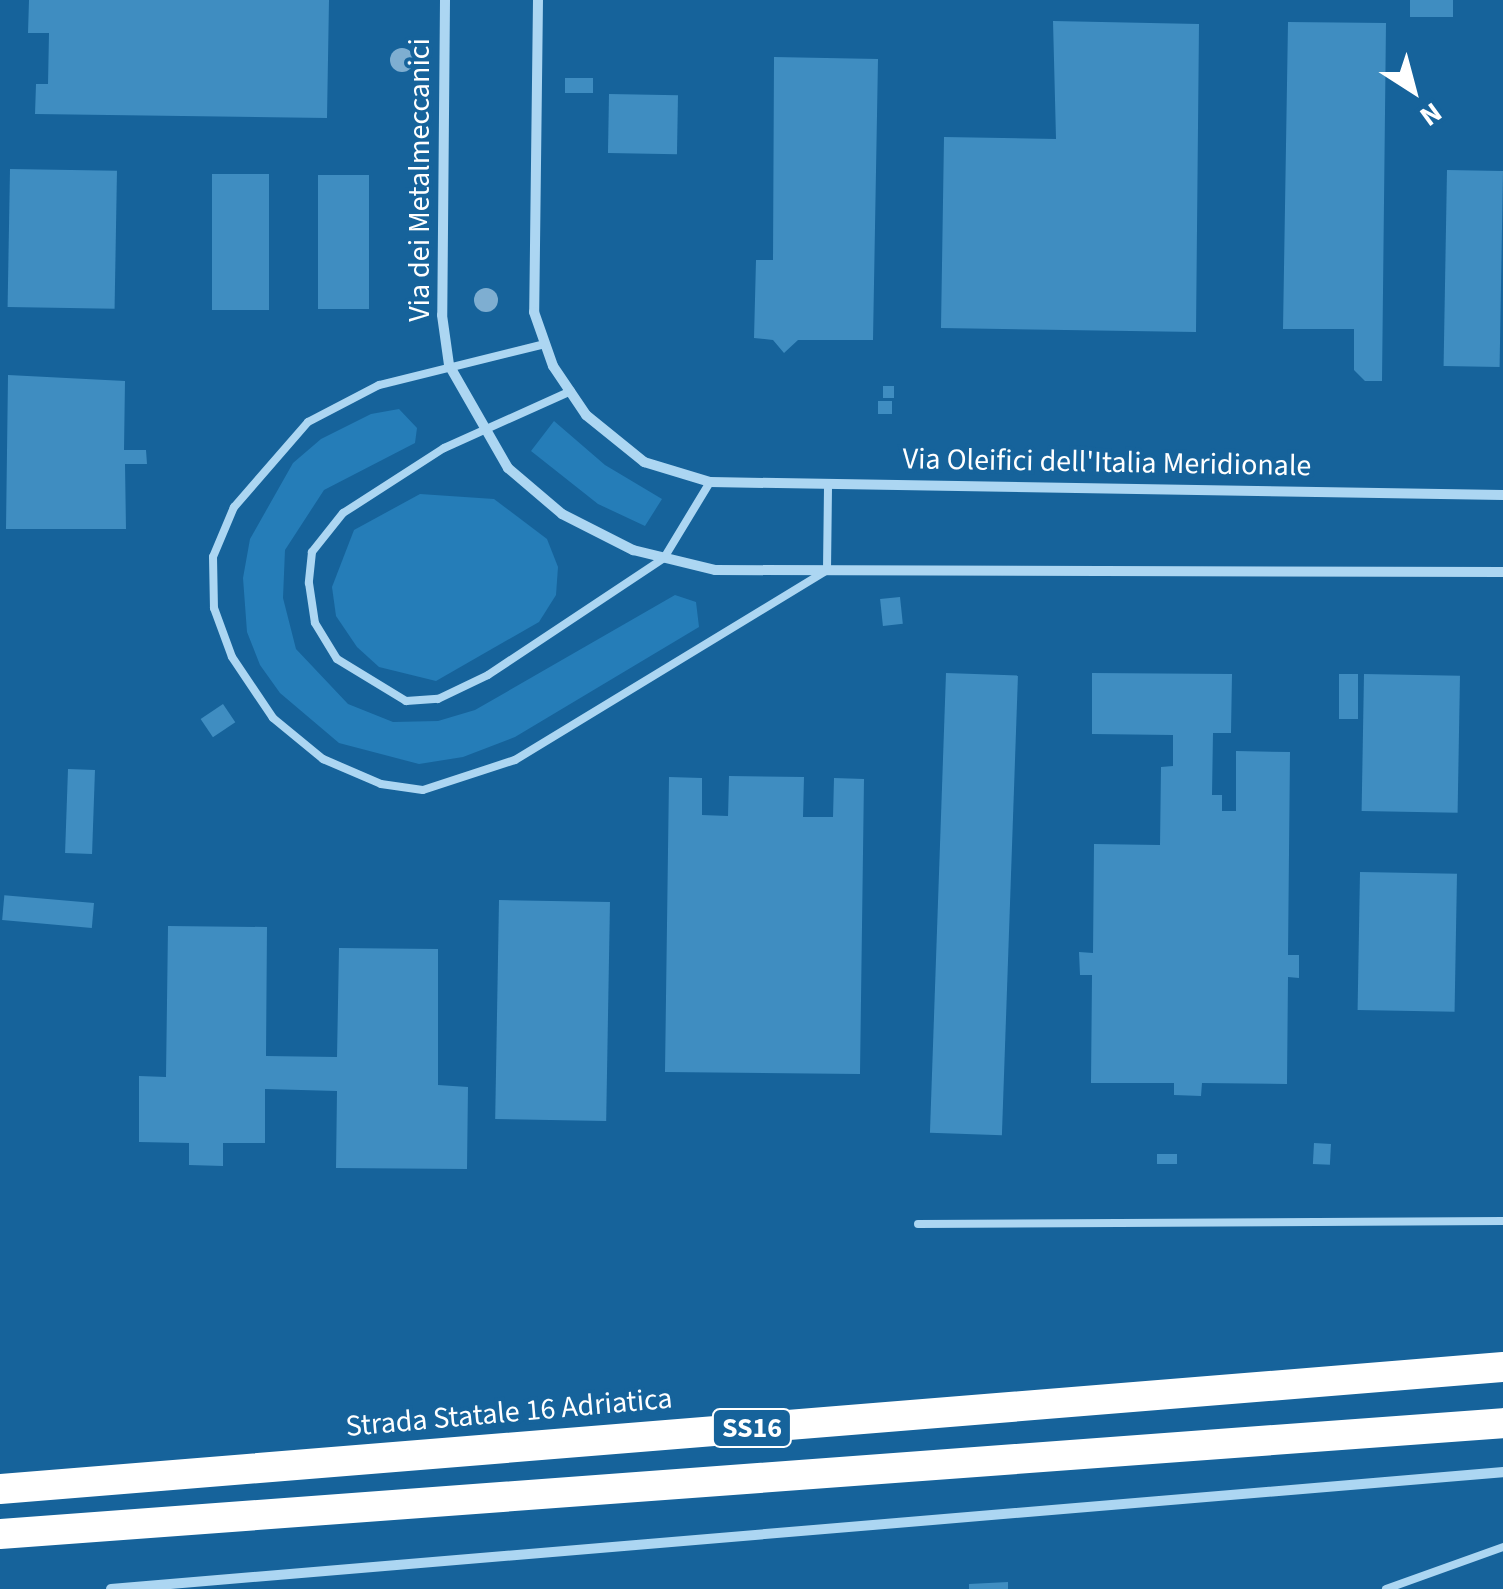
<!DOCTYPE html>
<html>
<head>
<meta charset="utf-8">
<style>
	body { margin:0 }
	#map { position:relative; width:1503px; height:1589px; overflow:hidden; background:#16639b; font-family:"Source Sans 3",sans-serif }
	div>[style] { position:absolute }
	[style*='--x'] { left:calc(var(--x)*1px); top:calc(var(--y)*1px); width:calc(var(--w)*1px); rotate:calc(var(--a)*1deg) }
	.green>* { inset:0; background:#257db8 }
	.building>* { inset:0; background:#3f8dc1; transform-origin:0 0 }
	.lane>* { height:8px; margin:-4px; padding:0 4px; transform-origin:4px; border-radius:4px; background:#acd6f2 }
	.street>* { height:10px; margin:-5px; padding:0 5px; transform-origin:5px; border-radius:5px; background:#acd6f2 }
	.highway>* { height:30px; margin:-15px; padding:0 15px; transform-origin:15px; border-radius:15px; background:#fff }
	.trees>* { width:24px; height:24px; margin:-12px; border-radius:50%; background:#7eaed1 }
	span { translate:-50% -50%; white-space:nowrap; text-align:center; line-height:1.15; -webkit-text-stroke:8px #16639b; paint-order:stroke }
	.shield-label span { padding:2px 8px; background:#16639b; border:2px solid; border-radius:8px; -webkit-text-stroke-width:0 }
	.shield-label { font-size:28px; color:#fff; font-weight:700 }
	.street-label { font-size:30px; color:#fff }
	.north { position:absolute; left:1363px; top:40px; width:100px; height:100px; -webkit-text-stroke:8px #16639b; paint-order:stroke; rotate:144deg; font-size:28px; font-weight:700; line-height:40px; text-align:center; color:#fff }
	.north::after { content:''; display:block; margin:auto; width:35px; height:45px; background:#fff; clip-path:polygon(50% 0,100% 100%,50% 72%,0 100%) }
</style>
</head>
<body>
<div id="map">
	<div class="green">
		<i style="clip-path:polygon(399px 409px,417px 428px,415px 443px,324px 490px,285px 550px,283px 598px,296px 649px,348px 704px,393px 722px,438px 721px,475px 710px,675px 595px,696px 602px,699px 627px,515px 737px,463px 757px,419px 764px,339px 743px,280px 693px,260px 665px,247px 632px,243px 578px,250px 539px,293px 463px,321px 439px,371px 414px)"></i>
		<i style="clip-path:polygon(554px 421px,605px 465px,662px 499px,645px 526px,598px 504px,531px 451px)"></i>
		<i style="clip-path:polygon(420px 494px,494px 499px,547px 539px,558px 567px,556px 595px,539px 622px,436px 681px,379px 667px,357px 647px,336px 616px,332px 587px,354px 530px)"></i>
	</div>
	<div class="building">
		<i style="clip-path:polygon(29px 0,329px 0,327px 118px,35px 114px,36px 84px,48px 84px,49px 33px,28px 33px)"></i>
		<i style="left:1410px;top:0;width:43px;height:17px"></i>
		<i style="clip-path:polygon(1053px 21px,1199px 24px,1196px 332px,941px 328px,944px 137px,1056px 139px)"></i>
		<i style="clip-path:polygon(1288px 22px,1386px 23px,1382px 381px,1365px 381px,1354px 370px,1354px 329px,1283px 329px)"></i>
		<i style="clip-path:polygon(774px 57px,878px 59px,873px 340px,798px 340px,784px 353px,773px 340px,754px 338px,756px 260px,773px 260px)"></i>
		<i style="left:565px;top:78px;width:28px;height:15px"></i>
		<i style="left:609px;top:94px;width:69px;height:59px;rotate:1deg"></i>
		<i style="left:10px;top:169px;width:107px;height:138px;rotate:1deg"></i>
		<i style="left:1447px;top:170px;width:56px;height:196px;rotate:1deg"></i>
		<i style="left:212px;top:174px;width:57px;height:136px"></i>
		<i style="left:318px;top:175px;width:51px;height:134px"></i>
		<i style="clip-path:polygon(8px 375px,125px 381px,124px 450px,146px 450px,147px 464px,125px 464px,126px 529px,6px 529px)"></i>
		<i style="left:883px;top:386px;width:11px;height:12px"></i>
		<i style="left:878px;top:401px;width:14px;height:13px"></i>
		<i style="left:900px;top:597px;width:27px;height:20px;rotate:84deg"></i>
		<i style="left:946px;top:673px;width:72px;height:460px;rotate:2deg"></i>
		<i style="clip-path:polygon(1092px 673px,1232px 674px,1231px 733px,1213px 733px,1212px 795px,1222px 795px,1222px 811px,1236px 811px,1236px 751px,1290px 752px,1288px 955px,1299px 955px,1299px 978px,1288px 977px,1287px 1084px,1202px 1083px,1201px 1096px,1174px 1095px,1174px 1083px,1091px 1083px,1092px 975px,1080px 975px,1079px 952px,1093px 953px,1094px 844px,1160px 845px,1161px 767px,1173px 766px,1173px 735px,1092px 734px)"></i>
		<i style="left:1339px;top:674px;width:19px;height:45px"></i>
		<i style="left:1364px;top:674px;width:96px;height:137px;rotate:1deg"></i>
		<i style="left:223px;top:704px;width:22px;height:27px;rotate:56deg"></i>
		<i style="left:68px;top:769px;width:27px;height:84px;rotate:2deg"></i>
		<i style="clip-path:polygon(729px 776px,804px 777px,803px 817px,833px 817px,834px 778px,864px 779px,860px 1074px,665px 1072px,669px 777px,702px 778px,702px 815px,728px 816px)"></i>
		<i style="left:1360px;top:872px;width:97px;height:138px;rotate:1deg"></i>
		<i style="left:499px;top:900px;width:111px;height:219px;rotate:1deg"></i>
		<i style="left:94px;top:903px;width:25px;height:90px;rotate:95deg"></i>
		<i style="clip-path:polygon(168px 926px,267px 927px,266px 1056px,337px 1057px,339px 948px,438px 949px,438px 1085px,468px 1087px,467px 1169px,336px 1168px,337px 1091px,265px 1089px,265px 1143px,223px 1143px,223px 1166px,189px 1165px,189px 1143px,139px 1142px,139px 1076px,166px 1077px)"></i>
		<i style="left:1314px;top:1143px;width:17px;height:21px;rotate:3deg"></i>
		<i style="left:1157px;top:1154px;width:20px;height:10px"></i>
		<i style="clip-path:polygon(1008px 1582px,1008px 1589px,969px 1589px,969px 1584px)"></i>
	</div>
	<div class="lane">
		<i style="--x:545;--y:344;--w:171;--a:166.1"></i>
		<i style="--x:379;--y:385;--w:80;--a:152.5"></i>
		<i style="--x:308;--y:422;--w:113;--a:131"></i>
		<i style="--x:234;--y:507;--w:54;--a:112.8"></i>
		<i style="--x:213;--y:557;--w:51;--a:88.9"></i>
		<i style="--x:214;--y:608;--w:52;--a:69.8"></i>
		<i style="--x:232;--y:657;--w:73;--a:56.1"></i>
		<i style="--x:273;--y:718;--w:65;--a:39.4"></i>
		<i style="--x:323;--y:759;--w:63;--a:23.3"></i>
		<i style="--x:381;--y:784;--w:42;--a:8.1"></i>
		<i style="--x:423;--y:790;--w:97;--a:-18.1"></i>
		<i style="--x:515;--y:760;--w:365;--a:-31.3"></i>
		<i style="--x:827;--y:570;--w:87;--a:-89.3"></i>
		<i style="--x:571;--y:391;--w:139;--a:155.8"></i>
		<i style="--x:444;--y:448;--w:120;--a:147.2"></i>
		<i style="--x:343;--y:513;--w:50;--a:128.5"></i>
		<i style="--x:312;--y:552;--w:31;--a:96"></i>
		<i style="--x:309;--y:583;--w:40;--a:81.5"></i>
		<i style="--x:315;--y:623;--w:42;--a:58.6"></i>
		<i style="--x:337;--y:659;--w:81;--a:31.3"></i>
		<i style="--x:406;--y:701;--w:32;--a:-4"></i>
		<i style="--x:438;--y:699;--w:55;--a:-25.6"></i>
		<i style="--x:488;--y:675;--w:211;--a:-33.6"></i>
		<i style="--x:664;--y:558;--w:89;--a:-58.8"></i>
		<i style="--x:918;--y:1224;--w:585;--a:-0.29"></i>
		<i style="--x:1386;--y:1589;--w:124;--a:-19.7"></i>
	</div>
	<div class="street">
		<i style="--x:445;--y:0;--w:315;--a:90.5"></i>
		<i style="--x:442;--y:315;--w:50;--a:82"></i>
		<i style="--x:449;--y:365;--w:119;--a:60.2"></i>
		<i style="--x:508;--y:468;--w:71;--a:40.4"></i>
		<i style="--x:562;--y:514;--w:80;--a:26.9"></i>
		<i style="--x:633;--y:550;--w:84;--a:13.7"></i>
		<i style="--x:715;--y:570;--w:788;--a:0.15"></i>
		<i style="--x:538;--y:0;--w:312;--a:90.7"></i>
		<i style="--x:534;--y:312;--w:57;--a:70.6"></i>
		<i style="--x:553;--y:366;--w:59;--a:56"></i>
		<i style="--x:586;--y:415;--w:75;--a:39"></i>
		<i style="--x:644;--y:462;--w:69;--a:16.9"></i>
		<i style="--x:710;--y:482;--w:793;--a:0.94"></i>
		<i style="--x:111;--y:1589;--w:1397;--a:-4.8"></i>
	</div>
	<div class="highway">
		<i style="--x:0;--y:1489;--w:1508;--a:-4.64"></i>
		<i style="--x:0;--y:1534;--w:1507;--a:-4.22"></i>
	</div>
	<div class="trees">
		<i style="left:402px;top:60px"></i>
		<i style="left:486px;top:300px"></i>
	</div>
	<div class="shield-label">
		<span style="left:752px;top:1428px">SS16</span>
	</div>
	<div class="street-label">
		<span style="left:420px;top:180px;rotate:-90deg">Via dei Metalmeccanici</span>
		<span style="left:1107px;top:463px;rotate:1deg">Via Oleifici dell'Italia Meridionale</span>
		<span style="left:509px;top:1413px;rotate:-5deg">Strada Statale 16 Adriatica</span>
	</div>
	<div class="north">N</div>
</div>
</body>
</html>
